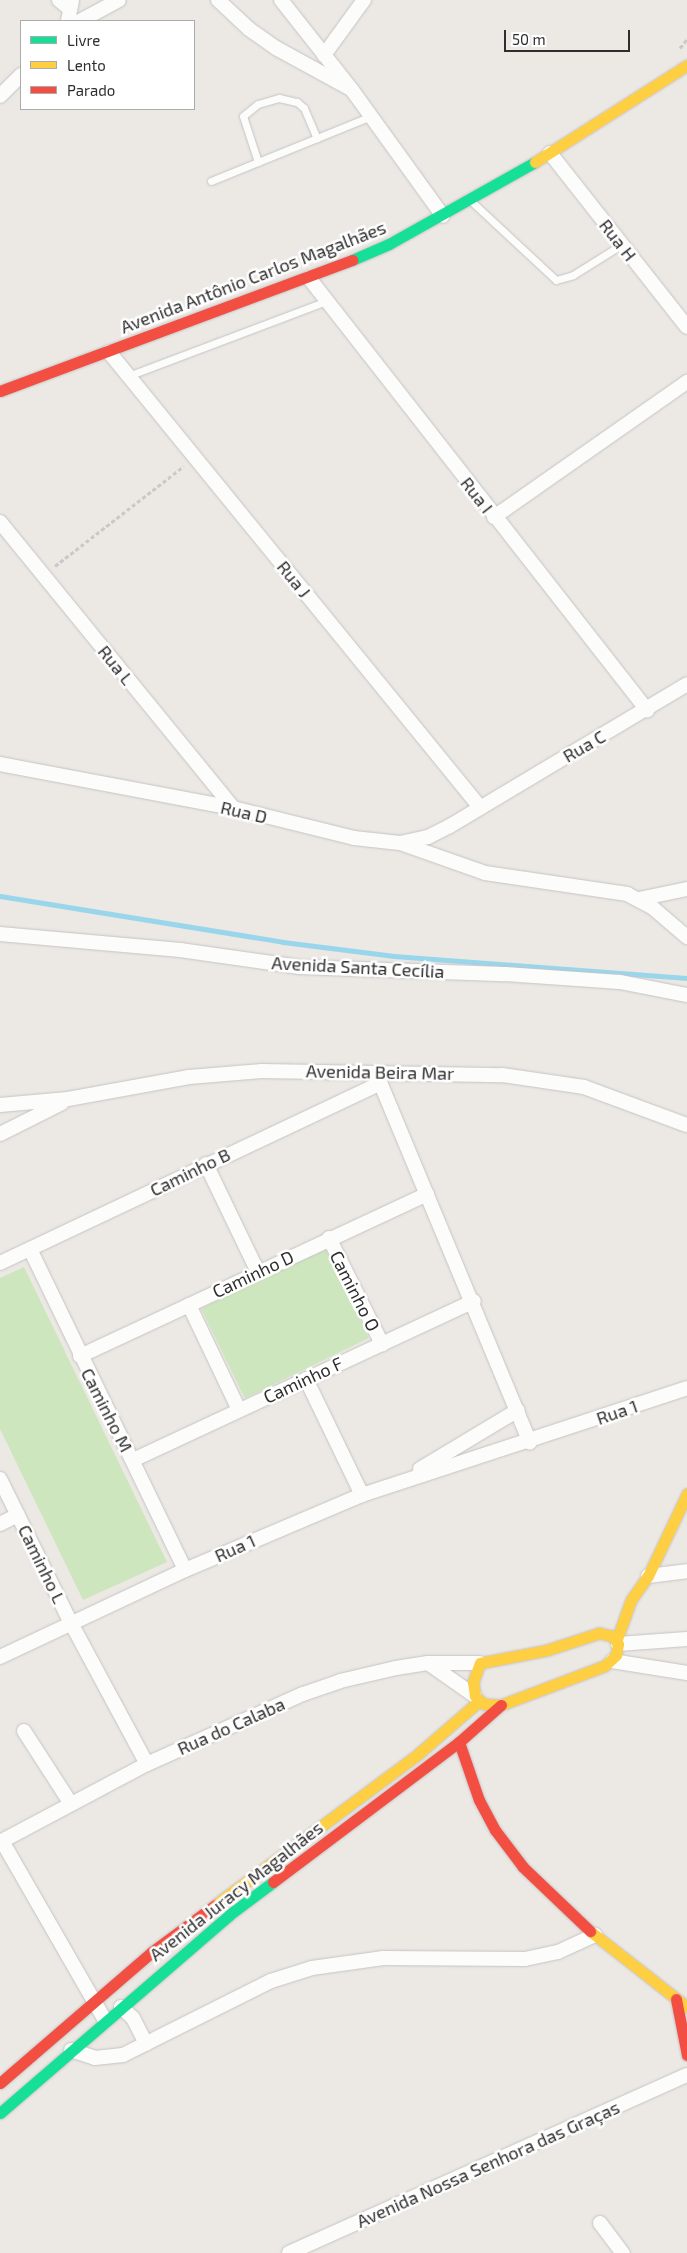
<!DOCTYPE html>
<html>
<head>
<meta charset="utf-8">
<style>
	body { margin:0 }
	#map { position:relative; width:687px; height:2253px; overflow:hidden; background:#ece8e4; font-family:"Exo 2",sans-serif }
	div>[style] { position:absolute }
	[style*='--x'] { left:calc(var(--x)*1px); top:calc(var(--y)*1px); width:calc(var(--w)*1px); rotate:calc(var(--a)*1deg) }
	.green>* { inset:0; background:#cee6be; transform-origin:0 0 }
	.stream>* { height:5px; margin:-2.5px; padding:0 2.5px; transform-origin:2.5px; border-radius:2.5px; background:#99d6ec }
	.path>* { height:3px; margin-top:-1.5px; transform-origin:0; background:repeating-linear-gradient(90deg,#c9c9c8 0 4px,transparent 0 6.5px) }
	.roads { filter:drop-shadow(0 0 1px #c5c4c5) drop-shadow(0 0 1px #c5c4c5) }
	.lane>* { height:7px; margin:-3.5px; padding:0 3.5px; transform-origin:3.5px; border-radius:3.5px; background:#fcfcfb }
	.street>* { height:14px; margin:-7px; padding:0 7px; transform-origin:7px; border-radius:7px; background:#fcfcfb }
	.fast>* { height:11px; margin:-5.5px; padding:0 5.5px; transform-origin:5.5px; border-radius:5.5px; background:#16e098 }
	.slow>* { height:11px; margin:-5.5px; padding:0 5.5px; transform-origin:5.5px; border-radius:5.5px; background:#ffcf43 }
	.jam>* { height:11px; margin:-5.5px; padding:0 5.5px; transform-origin:5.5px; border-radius:5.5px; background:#f24e42 }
	span { translate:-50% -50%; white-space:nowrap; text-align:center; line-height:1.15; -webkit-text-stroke:5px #fff; paint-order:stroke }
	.street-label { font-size:18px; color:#2e2e2e }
	.legend { position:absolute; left:20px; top:20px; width:175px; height:90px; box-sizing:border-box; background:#fff; border:1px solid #ababab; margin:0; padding:6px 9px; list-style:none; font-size:15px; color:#2e2e2e }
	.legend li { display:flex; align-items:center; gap:10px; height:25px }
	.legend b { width:25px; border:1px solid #ababab }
	.scale { position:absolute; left:504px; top:30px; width:126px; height:22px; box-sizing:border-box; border:2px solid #2e2e2e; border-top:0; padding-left:6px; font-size:15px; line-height:18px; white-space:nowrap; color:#2e2e2e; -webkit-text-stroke:4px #fff; paint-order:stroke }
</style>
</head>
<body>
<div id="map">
	<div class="green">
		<i style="left:325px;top:1248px;width:100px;height:138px;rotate:64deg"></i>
		<i style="clip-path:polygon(24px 1267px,167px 1562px,83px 1600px,0 1429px,0 1278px)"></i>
	</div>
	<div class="stream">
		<i style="--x:0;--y:896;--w:287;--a:9.2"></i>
		<i style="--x:283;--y:942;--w:112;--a:7.2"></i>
		<i style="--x:394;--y:956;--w:294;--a:4.3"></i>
	</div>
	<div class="path">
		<i style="--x:680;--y:48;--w:11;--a:-52"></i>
		<i style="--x:55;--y:566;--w:163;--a:-37.8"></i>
	</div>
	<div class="roads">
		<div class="lane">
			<i style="--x:258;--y:162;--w:48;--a:-108.1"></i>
			<i style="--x:243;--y:116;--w:19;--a:-39"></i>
			<i style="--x:258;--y:104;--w:22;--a:-16"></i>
			<i style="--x:279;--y:98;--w:18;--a:13"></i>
			<i style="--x:297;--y:102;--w:9;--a:41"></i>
			<i style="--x:304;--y:108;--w:33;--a:67"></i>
			<i style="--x:211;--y:181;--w:173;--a:-22.1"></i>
			<i style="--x:471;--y:201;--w:116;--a:42.9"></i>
			<i style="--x:556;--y:280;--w:18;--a:-16"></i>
			<i style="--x:573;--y:275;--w:57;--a:-32"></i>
			<i style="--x:128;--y:376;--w:213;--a:-20.7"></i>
		</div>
		<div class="street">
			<i style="--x:59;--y:0;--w:14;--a:39"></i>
			<i style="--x:218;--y:0;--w:42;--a:43.1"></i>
			<i style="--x:249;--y:29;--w:33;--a:35"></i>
			<i style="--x:276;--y:48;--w:83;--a:28.7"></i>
			<i style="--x:281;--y:0;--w:115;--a:51.7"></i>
			<i style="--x:352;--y:90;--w:155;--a:54.2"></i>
			<i style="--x:68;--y:21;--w:21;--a:-79"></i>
			<i style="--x:80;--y:21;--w:44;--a:-28.3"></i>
			<i style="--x:324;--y:55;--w:68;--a:-54"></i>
			<i style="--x:0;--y:96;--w:30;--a:-45"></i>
			<i style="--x:550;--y:153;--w:221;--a:51.8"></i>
			<i style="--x:309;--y:278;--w:549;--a:51.96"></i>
			<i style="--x:109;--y:352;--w:586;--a:50.82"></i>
			<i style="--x:494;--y:517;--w:236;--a:-35"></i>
			<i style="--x:0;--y:522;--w:369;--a:50.8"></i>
			<i style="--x:0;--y:764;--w:237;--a:10.7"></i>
			<i style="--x:233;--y:808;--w:125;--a:13.9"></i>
			<i style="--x:354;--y:838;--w:46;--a:6.2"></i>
			<i style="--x:400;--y:843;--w:29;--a:-12"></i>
			<i style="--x:428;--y:837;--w:25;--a:-27"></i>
			<i style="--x:450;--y:826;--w:276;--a:-30.9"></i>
			<i style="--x:400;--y:843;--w:90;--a:19.4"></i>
			<i style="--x:485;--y:873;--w:144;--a:8.4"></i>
			<i style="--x:627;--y:894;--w:30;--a:28"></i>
			<i style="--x:653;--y:908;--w:45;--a:40.5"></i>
			<i style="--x:639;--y:899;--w:49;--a:-11.8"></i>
			<i style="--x:0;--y:934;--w:181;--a:5.1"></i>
			<i style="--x:180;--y:950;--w:121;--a:8.1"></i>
			<i style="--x:300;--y:967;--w:205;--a:2"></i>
			<i style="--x:505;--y:974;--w:115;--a:4"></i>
			<i style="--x:620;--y:982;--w:68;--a:11"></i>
			<i style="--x:377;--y:1075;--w:398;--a:67.4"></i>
			<i style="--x:0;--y:1105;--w:68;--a:-5"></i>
			<i style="--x:68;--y:1099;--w:123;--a:-10.3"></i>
			<i style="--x:189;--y:1077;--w:73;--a:-4.7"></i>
			<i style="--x:262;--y:1071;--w:240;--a:1"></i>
			<i style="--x:502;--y:1075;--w:83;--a:8.3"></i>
			<i style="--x:584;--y:1087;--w:110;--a:20.3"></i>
			<i style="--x:0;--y:1134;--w:69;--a:-26.6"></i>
			<i style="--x:206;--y:1164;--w:120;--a:64.3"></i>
			<i style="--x:329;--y:1238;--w:119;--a:63.4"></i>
			<i style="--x:30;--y:1249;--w:356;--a:64.2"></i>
			<i style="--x:0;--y:1263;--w:421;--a:-25.3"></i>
			<i style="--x:189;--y:1305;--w:116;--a:64.5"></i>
			<i style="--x:80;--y:1356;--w:383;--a:-25"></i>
			<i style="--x:306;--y:1379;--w:129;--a:64.2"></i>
			<i style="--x:133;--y:1460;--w:376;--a:-25"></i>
			<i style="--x:420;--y:1469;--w:114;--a:-31"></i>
			<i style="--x:0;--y:1479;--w:161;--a:63.8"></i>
			<i style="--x:71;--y:1623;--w:160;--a:61.7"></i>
			<i style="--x:0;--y:1524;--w:20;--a:-27"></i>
			<i style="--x:648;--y:1576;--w:39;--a:-7"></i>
			<i style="--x:618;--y:1644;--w:69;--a:-4.1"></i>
			<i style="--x:0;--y:1657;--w:204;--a:-25.2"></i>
			<i style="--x:185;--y:1570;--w:192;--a:-23"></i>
			<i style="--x:362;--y:1495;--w:342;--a:-18.2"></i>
			<i style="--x:612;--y:1661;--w:76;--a:9.1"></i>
			<i style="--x:428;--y:1663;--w:57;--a:35.1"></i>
			<i style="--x:24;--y:1731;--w:87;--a:57.2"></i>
			<i style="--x:2;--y:1841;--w:207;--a:60.1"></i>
			<i style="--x:0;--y:1842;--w:166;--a:-28"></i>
			<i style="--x:147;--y:1764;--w:171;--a:-24.2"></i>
			<i style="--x:303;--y:1694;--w:39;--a:-19"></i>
			<i style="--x:340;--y:1681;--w:57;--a:-13.1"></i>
			<i style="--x:396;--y:1668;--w:32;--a:-9"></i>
			<i style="--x:428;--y:1663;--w:52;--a:0"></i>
			<i style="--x:121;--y:2007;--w:16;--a:43"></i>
			<i style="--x:133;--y:2018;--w:29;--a:63"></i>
			<i style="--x:71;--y:2050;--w:25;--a:18"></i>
			<i style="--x:95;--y:2058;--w:28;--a:-6"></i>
			<i style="--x:123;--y:2055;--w:165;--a:-26.6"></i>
			<i style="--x:271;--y:1981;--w:43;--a:-17.6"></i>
			<i style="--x:312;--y:1968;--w:72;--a:-8"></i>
			<i style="--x:383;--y:1958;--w:142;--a:0.4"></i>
			<i style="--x:525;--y:1959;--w:34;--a:-12"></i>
			<i style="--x:558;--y:1952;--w:41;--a:-24.7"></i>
			<i style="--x:600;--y:2223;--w:38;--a:53"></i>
			<i style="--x:289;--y:2253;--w:436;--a:-24.1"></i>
		</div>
		<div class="fast">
			<i style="--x:352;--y:260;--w:40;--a:-23.4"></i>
			<i style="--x:389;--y:244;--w:167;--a:-29.3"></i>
			<i style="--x:0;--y:2113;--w:303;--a:-40.8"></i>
			<i style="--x:229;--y:1915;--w:55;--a:-36.9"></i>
		</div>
		<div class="slow">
			<i style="--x:535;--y:162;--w:180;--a:-32.5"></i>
			<i style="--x:599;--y:1633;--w:13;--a:13"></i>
			<i style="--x:612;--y:1636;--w:10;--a:53"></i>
			<i style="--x:618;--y:1644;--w:11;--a:100"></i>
			<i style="--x:616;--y:1655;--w:16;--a:137"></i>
			<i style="--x:604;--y:1666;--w:110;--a:159.3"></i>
			<i style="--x:501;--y:1705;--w:17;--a:-177"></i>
			<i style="--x:484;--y:1704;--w:12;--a:-138"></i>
			<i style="--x:475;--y:1696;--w:14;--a:-98"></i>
			<i style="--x:473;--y:1682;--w:20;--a:-70"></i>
			<i style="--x:480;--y:1663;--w:68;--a:-11"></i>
			<i style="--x:547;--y:1650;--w:55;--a:-18.1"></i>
			<i style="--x:617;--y:1639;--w:41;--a:-70.3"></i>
			<i style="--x:631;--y:1600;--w:29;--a:-55"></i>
			<i style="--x:648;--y:1576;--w:91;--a:-64.6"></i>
			<i style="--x:215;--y:1905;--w:253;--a:-36.6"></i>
			<i style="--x:418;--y:1754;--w:79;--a:-40.9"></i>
			<i style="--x:590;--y:1931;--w:123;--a:38.1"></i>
		</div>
		<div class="jam">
			<i style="--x:0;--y:391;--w:376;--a:-20.4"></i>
			<i style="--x:459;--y:1742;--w:61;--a:71"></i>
			<i style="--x:479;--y:1800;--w:34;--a:62"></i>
			<i style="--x:495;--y:1830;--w:46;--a:52.9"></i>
			<i style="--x:523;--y:1867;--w:93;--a:43.7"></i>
			<i style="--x:273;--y:1882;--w:233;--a:-37"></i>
			<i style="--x:459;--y:1742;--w:56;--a:-41.4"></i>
			<i style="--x:676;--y:1999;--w:57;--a:78.9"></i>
			<i style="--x:0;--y:2083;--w:202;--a:-40.8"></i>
			<i style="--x:153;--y:1951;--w:77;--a:-36.6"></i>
		</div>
	</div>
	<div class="street-label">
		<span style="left:618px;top:240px;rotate:52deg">Rua H</span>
		<span style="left:253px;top:277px;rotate:-21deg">Avenida Antônio Carlos Magalhães</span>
		<span style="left:477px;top:495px;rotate:52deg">Rua I</span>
		<span style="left:294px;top:579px;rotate:51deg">Rua J</span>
		<span style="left:116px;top:665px;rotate:51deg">Rua L</span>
		<span style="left:584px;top:746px;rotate:-30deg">Rua C</span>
		<span style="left:244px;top:812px;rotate:13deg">Rua D</span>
		<span style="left:358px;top:967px;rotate:3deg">Avenida Santa Cecília</span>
		<span style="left:380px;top:1072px;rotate:1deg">Avenida Beira Mar</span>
		<span style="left:190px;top:1172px;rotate:-26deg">Caminho B</span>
		<span style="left:253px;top:1274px;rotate:-25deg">Caminho D</span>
		<span style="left:355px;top:1291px;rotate:63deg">Caminho O</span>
		<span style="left:303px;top:1380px;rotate:-25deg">Caminho F</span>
		<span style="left:107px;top:1410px;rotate:63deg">Caminho M</span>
		<span style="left:617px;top:1412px;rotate:-19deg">Rua 1</span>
		<span style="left:235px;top:1548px;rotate:-24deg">Rua 1</span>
		<span style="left:42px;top:1564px;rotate:64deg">Caminho L</span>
		<span style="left:231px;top:1726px;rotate:-24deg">Rua do Calaba</span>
		<span style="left:236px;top:1891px;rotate:-38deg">Avenida Juracy Magalhães</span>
		<span style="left:488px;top:2164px;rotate:-24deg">Avenida Nossa Senhora das Graças</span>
	</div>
	<ul class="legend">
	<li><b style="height:6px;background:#16e098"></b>Livre</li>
	<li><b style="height:6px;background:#ffcf43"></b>Lento</li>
	<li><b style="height:6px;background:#f24e42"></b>Parado</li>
	</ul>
	<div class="scale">50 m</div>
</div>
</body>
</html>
